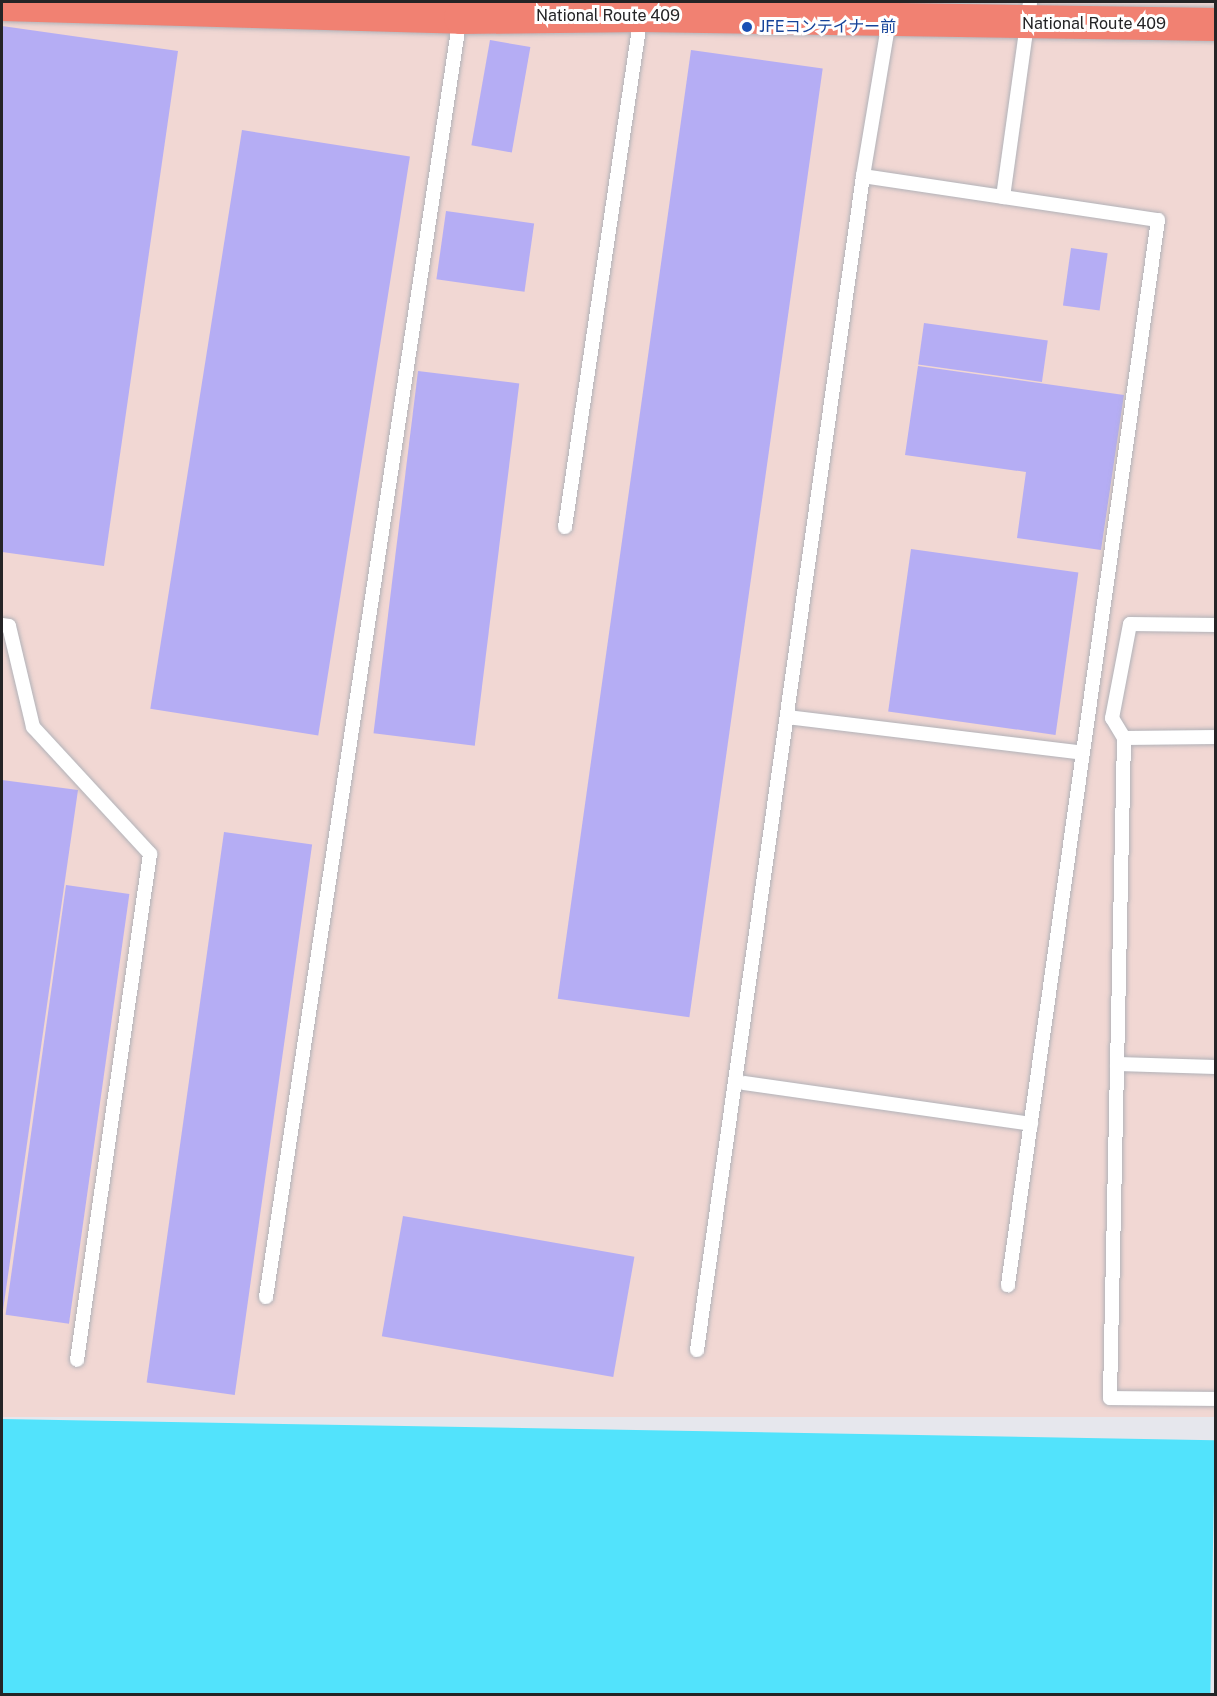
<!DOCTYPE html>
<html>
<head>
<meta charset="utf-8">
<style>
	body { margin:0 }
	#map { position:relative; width:1217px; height:1696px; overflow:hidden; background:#e6e7ed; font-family:"Public Sans","Noto Sans JP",sans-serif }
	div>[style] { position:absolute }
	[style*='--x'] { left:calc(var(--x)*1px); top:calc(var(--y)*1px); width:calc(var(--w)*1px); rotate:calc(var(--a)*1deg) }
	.industrial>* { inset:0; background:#f1d7d3; transform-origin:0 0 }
	.water>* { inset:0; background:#52e3fc; transform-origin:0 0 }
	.building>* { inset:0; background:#b5adf4; transform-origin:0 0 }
	.roads { filter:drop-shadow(0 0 2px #b1b2b8) drop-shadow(0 0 2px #b1b2b8) }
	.lane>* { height:14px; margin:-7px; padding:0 7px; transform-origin:7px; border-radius:7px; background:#fff }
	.highway>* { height:33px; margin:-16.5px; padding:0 16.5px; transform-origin:16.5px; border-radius:16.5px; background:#f18172 }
	.dots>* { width:16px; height:16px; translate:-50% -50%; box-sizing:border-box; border:3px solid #fff; border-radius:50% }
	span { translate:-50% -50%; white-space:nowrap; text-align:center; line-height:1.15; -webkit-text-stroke:6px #fff; paint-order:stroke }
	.street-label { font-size:16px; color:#242426 }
	.transit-label { font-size:16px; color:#164399 }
	.left { translate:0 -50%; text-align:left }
	.frame { position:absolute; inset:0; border:3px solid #242426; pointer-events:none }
</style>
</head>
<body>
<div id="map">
	<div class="industrial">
		<i style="left:2px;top:2px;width:1213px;height:1415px"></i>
	</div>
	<div class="water">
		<i style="left:2px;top:1419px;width:1213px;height:275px;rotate:1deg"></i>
	</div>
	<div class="building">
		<i style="clip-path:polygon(2px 26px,178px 51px,104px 566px,2px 552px)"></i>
		<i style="left:490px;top:40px;width:41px;height:107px;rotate:10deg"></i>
		<i style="left:691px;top:50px;width:133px;height:958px;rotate:8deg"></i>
		<i style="left:242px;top:130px;width:170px;height:586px;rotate:9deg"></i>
		<i style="left:446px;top:211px;width:89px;height:69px;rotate:8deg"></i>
		<i style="left:1071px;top:248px;width:37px;height:58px;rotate:8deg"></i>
		<i style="left:924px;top:323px;width:125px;height:42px;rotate:8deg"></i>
		<i style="clip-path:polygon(918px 366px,1124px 395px,1101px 550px,1017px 538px,1026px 472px,905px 455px)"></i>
		<i style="left:418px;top:371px;width:102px;height:365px;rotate:7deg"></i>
		<i style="left:911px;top:549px;width:169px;height:164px;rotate:8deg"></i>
		<i style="clip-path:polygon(2px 780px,78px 790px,3px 1310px,2px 1310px)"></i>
		<i style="left:224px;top:832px;width:89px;height:556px;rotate:8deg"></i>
		<i style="left:66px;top:885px;width:64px;height:434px;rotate:8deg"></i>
		<i style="left:403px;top:1216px;width:235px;height:122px;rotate:10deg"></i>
	</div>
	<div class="roads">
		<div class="lane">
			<i style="--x:863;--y:176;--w:298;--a:8.5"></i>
			<i style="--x:1158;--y:220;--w:1076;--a:98.02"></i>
			<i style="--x:1003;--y:197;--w:197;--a:-82.1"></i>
			<i style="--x:565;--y:527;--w:518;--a:-81.56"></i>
			<i style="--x:2;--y:625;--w:7;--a:8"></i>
			<i style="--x:9;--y:626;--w:104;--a:76.6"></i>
			<i style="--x:33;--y:727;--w:173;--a:47.3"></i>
			<i style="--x:150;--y:854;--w:511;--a:98.21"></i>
			<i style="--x:1216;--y:625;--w:86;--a:-179.3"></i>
			<i style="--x:1130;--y:624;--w:96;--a:100.8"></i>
			<i style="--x:1112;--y:718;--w:23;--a:59"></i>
			<i style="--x:1124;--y:738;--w:660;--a:91.22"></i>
			<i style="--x:1110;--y:1398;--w:106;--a:0.5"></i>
			<i style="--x:787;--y:717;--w:298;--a:6.9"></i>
			<i style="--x:1124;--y:738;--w:92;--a:-0.6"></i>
			<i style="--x:1117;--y:1064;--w:99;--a:1.7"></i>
			<i style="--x:744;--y:1083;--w:290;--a:8.1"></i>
			<i style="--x:266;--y:1297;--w:1295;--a:-81.38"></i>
			<i style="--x:697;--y:1350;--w:1186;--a:-81.95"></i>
			<i style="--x:863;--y:176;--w:157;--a:-80.5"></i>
		</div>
		<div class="highway">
			<i style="--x:2;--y:4;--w:458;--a:1.6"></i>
			<i style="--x:460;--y:17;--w:181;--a:-0.6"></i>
			<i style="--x:641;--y:15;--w:575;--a:0.9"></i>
		</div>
	</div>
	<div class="dots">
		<i style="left:747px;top:27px;background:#1a4fb4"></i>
	</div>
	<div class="street-label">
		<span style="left:608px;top:16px">National Route 409</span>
		<span style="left:1094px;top:24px">National Route 409</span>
	</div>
	<div class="transit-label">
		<span class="left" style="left:759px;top:27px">JFEコンテイナー前</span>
	</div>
	<div class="frame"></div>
</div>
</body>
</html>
